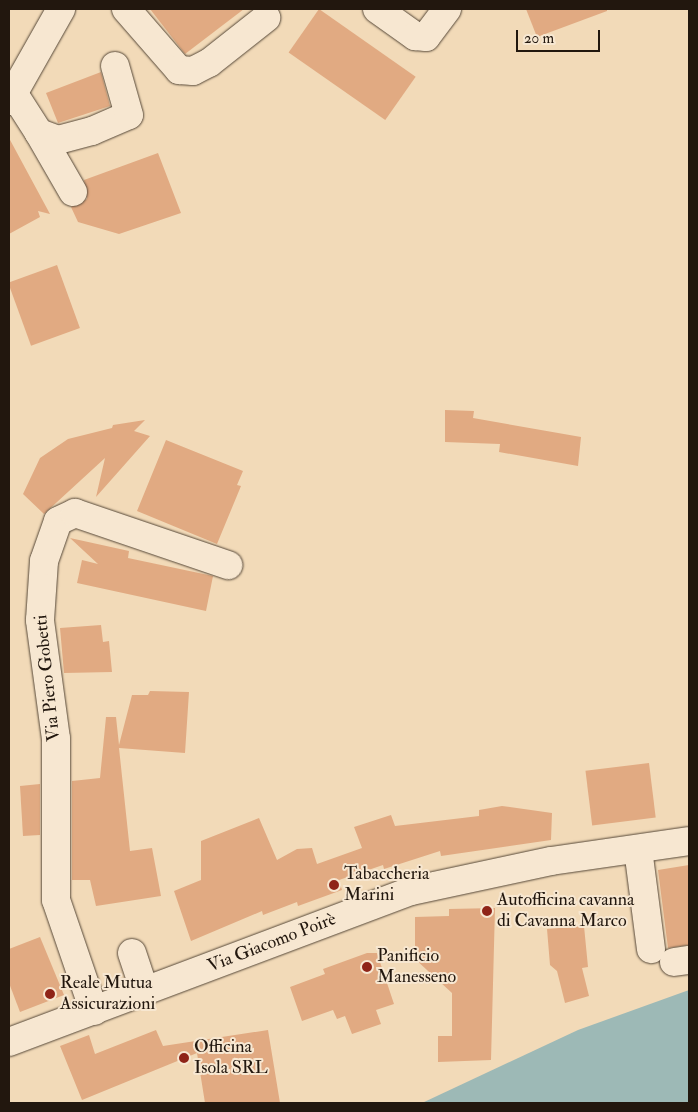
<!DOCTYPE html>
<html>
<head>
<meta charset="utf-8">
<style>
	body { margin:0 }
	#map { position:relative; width:698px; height:1112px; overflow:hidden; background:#f2dab8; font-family:"IM FELL Double Pica",serif }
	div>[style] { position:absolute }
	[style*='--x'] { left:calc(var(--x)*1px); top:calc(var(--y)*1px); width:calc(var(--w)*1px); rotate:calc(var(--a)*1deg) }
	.water>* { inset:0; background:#9db9b6 }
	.building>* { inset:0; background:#e1aa82; transform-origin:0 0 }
	.roads { filter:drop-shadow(0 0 1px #564838) drop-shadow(0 0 1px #564838) }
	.minor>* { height:28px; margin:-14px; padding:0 14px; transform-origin:14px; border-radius:14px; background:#f7e7d1 }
	.dots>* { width:14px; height:14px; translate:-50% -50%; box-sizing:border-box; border:2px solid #f7e7d1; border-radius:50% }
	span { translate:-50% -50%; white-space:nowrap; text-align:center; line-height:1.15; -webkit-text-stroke:4px #f7e7d1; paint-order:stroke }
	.street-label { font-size:18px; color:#22170e }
	.poi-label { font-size:18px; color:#22170e }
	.left { translate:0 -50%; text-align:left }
	.frame { position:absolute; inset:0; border:10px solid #22170e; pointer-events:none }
	.scale { position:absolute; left:516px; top:30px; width:84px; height:22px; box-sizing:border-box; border:2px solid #22170e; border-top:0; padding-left:6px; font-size:15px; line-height:18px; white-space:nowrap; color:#22170e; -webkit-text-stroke:4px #f7e7d1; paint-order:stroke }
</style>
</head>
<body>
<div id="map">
	<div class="water">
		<i style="clip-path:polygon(689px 990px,689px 1103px,422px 1103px,578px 1030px)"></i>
	</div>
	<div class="building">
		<i style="clip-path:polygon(150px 9px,244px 9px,185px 54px)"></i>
		<i style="left:319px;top:9px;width:118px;height:53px;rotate:35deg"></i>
		<i style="clip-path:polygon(526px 9px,607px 9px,607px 11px,537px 37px)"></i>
		<i style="clip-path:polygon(101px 72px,110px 106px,58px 123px,46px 93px)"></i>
		<i style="clip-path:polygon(9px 138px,50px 214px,38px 211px,40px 217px,9px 234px)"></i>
		<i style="clip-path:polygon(158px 153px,181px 213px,119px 234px,78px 222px,71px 207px,87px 199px,84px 180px)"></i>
		<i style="left:57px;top:265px;width:67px;height:52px;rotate:70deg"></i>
		<i style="clip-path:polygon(445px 410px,474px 411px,473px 418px,581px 437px,578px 466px,499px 452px,500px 444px,445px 442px)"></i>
		<i style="clip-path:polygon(145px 420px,134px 431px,150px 436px,96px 497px,105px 458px,44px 514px,23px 494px,40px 458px,68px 439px,112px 428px,113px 425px)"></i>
		<i style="clip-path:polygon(166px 440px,243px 471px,237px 485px,241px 486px,217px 544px,137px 511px)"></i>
		<i style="clip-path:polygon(70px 538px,129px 551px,128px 558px,213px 576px,206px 611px,77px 583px,82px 560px,98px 564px)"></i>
		<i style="clip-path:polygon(101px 625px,103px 642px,109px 641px,112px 672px,64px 673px,60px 628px)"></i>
		<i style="clip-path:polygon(150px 691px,189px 692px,185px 753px,119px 748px,130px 851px,152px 848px,161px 896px,96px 906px,90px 880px,72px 880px,72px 781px,100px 778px,106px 717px,116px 717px,119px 745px,132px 695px,148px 695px)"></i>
		<i style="left:649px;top:763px;width:55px;height:64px;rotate:83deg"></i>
		<i style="clip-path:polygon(40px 784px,40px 835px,23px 836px,20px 786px)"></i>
		<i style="clip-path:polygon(502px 806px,552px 813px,551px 840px,441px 856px,440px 851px,384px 869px,383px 865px,339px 880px,342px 890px,298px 906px,297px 902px,263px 915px,262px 911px,191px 941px,174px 891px,201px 880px,201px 841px,259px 818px,277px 860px,297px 849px,312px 848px,317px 864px,362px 848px,354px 827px,391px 815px,395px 826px,479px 816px,479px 810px)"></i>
		<i style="clip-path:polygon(689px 865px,689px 945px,668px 948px,658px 870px)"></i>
		<i style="clip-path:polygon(495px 908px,491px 1060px,438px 1062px,438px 1036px,452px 1036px,452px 993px,415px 959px,415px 917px,449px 916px,449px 909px)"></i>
		<i style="clip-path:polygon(584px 926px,588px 967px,582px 968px,589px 996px,565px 1003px,557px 971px,550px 965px,547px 929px)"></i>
		<i style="clip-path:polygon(40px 937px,64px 995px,20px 1012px,9px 983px,9px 949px)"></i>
		<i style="clip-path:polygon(367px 953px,377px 953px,394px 1004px,376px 1010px,381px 1024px,352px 1034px,345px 1016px,337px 1019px,333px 1010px,302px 1021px,290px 987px,325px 974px,323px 969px)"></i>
		<i style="clip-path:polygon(156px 1030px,163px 1046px,268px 1030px,280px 1103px,205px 1103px,197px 1053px,82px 1100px,60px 1046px,89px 1035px,95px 1054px)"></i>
	</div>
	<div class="roads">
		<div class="minor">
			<i style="--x:126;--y:9;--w:81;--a:49"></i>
			<i style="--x:179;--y:70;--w:14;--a:4"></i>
			<i style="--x:193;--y:71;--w:18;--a:-27"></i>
			<i style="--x:209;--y:63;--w:73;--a:-38.3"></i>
			<i style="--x:377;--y:9;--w:47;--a:35.4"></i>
			<i style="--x:415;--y:36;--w:11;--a:5"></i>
			<i style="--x:426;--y:37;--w:35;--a:-53"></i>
			<i style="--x:14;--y:94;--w:46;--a:57.3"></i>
			<i style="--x:39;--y:133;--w:20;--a:20"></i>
			<i style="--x:58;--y:140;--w:35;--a:-15"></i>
			<i style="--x:92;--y:131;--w:40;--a:-23.4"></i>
			<i style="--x:129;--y:115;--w:51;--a:-105.9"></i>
			<i style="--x:9;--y:101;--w:106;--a:-60.5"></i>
			<i style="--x:39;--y:133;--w:68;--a:60"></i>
			<i style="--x:638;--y:849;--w:101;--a:82.6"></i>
			<i style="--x:132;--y:953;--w:41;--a:71.6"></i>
			<i style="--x:674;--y:962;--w:15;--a:-8"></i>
			<i style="--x:94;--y:1011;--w:117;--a:-108.9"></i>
			<i style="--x:56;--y:900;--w:161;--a:-90"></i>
			<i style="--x:56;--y:739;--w:120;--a:-97.7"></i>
			<i style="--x:40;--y:620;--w:59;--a:-86.1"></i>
			<i style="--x:44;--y:561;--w:42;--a:-70.7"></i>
			<i style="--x:58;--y:521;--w:19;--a:-25"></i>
			<i style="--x:75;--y:513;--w:162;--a:18.8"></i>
			<i style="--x:9;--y:1042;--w:429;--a:-20.6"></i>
			<i style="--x:411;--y:891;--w:143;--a:-12.1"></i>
			<i style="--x:551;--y:861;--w:139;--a:-8.2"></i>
		</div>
	</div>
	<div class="dots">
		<i style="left:334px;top:885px;background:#8f2418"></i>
		<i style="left:487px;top:911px;background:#8f2418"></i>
		<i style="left:367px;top:967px;background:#8f2418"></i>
		<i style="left:50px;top:994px;background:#8f2418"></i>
		<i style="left:184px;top:1058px;background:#8f2418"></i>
	</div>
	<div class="street-label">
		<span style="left:48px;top:678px;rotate:-96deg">Via Piero Gobetti</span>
		<span style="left:272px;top:943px;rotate:-21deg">Via Giacomo Poirè</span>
	</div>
	<div class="poi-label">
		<span class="left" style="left:344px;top:885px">Tabaccheria<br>Marini</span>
		<span class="left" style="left:497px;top:911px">Autofficina cavanna<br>di Cavanna Marco</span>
		<span class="left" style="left:377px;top:967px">Panificio<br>Manesseno</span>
		<span class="left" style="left:60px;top:994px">Reale Mutua<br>Assicurazioni</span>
		<span class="left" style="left:194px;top:1058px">Officina<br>Isola SRL</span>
	</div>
	<div class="frame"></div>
	<div class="scale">20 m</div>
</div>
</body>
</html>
